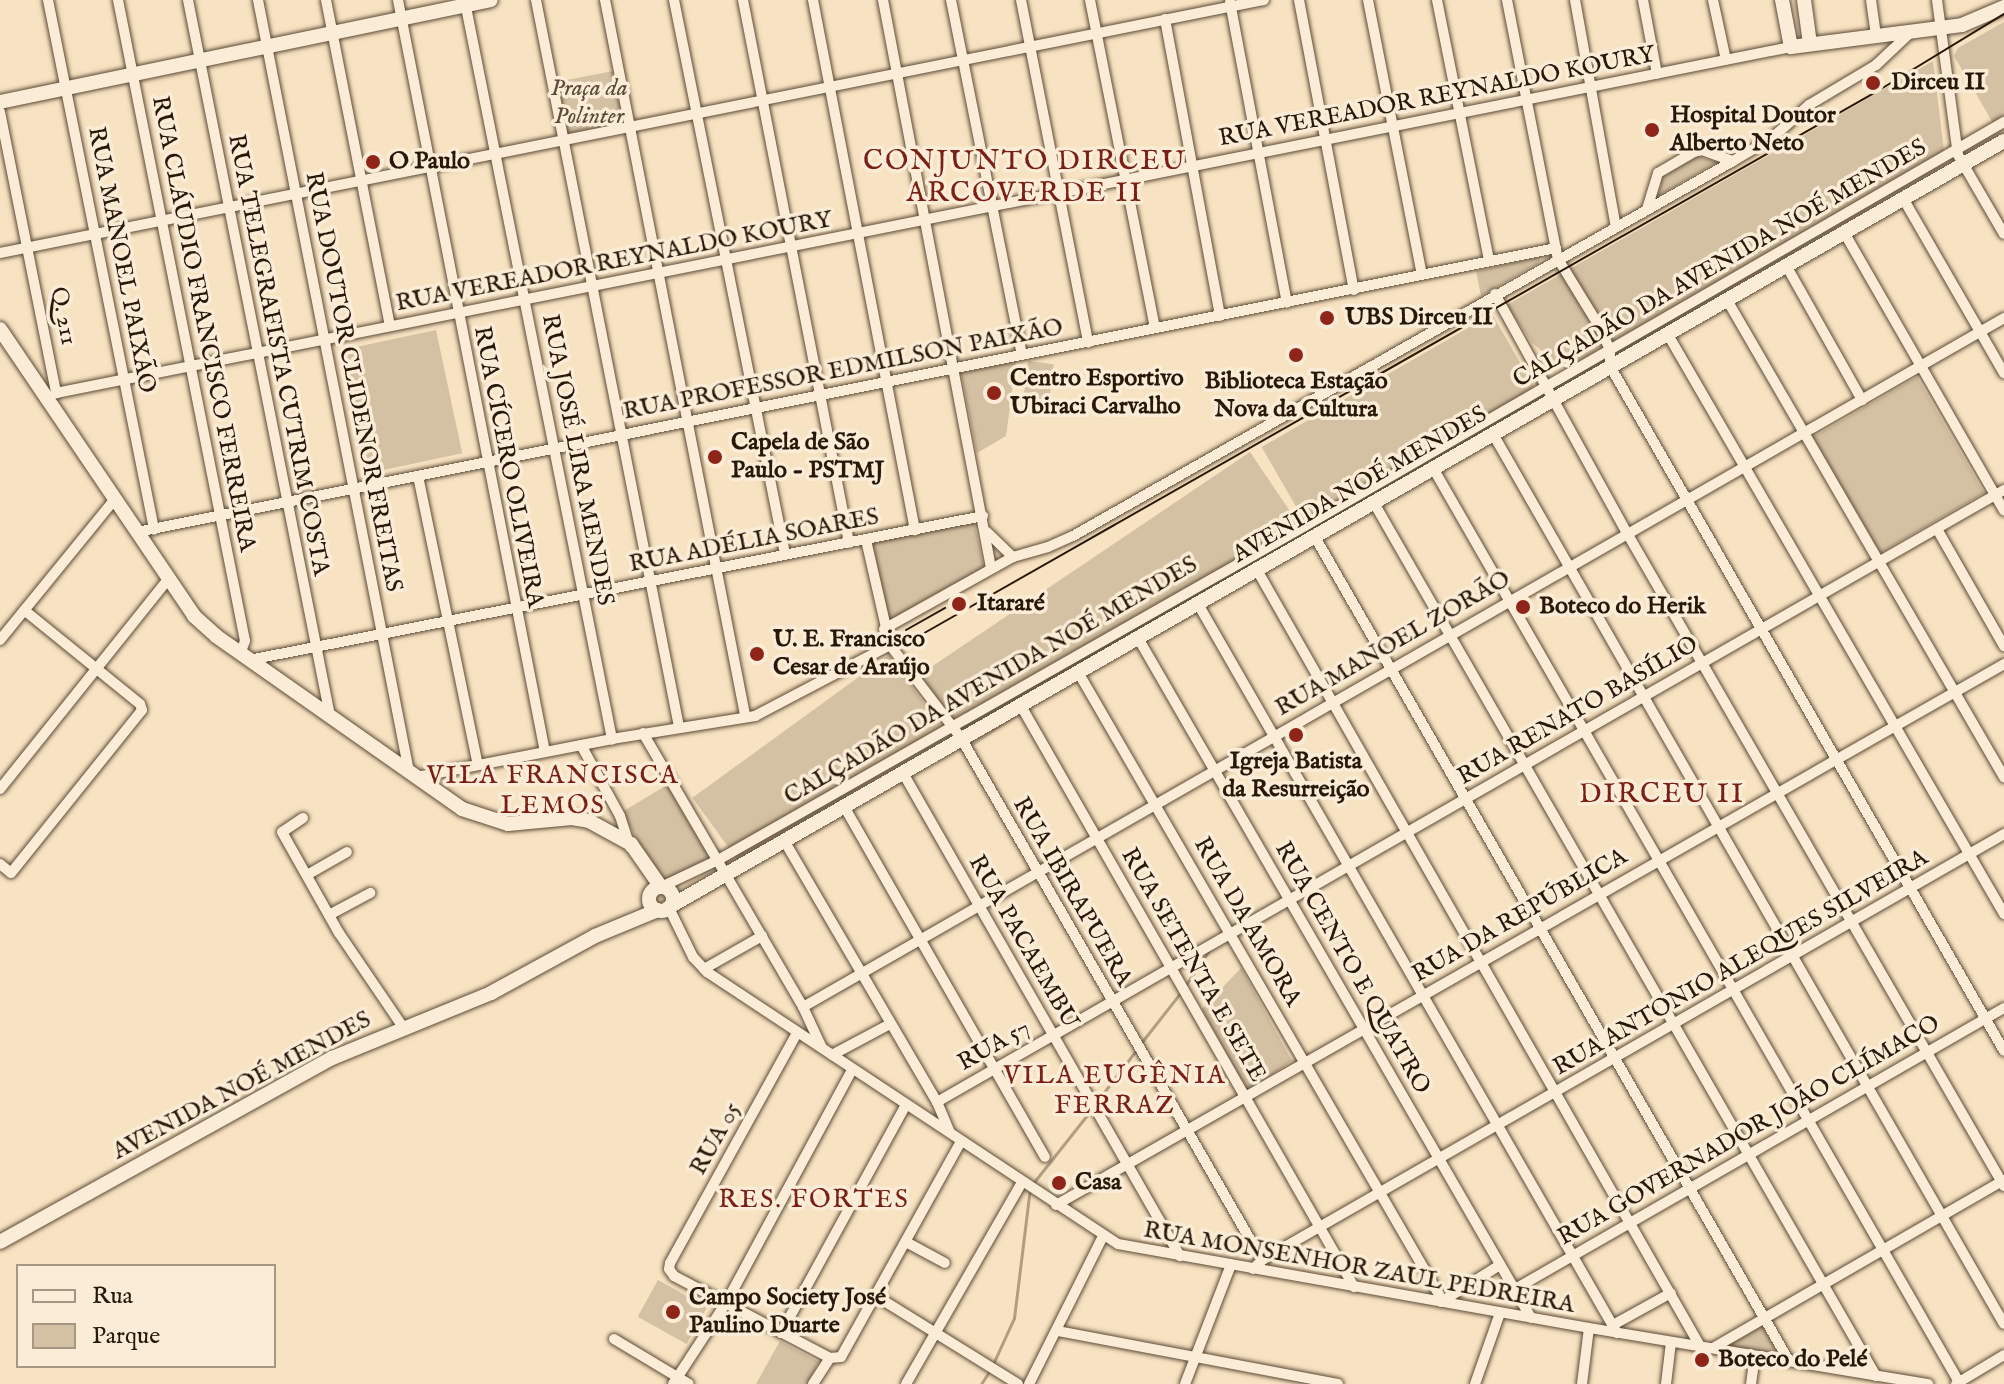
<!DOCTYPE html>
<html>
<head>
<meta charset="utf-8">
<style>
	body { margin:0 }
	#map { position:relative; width:2004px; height:1384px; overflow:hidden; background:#f7e2c1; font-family:"IM FELL English",serif }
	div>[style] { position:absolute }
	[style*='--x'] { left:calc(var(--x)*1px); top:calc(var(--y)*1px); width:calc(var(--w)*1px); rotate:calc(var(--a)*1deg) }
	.green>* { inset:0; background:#d4c0a2; transform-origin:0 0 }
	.stream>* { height:3px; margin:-1.5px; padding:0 1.5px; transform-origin:1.5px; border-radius:1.5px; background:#b19d82 }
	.roads { filter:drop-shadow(0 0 2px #5c4a36) drop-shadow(0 0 2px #5c4a36) }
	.street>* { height:10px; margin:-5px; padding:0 5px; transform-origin:5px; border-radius:5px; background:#faecd7 }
	.secondary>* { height:14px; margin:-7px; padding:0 7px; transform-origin:7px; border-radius:7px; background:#faecd7 }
	.secondary>.ring { margin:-7px; padding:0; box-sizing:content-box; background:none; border:14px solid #faecd7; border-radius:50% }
	.tram>* { height:2px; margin:-1px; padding:0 1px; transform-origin:1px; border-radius:1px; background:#291808 }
	.dots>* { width:22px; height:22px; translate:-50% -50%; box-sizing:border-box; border:4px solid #faecd7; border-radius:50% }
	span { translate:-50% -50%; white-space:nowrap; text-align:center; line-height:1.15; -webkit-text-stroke:7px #faecd7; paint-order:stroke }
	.poi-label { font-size:24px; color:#291808; font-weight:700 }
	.left { translate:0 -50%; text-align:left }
	.park-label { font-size:24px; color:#5c4a36; font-style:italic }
	.street-label { font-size:24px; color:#291808 }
	.neighbourhood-label { font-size:26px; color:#7a1f14; letter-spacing:2px }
	.quarter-label { font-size:28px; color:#7a1f14; letter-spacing:2px }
	.legend { position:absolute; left:16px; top:1264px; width:260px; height:104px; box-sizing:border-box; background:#faecd7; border:2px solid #a69784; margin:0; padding:10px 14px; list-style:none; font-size:24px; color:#291808 }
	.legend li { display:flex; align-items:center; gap:16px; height:40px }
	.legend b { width:40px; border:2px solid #a69784 }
</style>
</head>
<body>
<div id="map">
	<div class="green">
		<i style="clip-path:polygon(2004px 22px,2004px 116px,1993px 123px,1954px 56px,1958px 48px)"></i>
		<i style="clip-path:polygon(1933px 61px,1944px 151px,1565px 369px,1532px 343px,1507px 305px)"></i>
		<i style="left:613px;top:71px;width:53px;height:59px;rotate:79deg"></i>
		<i style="clip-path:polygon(1695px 156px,1717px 162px,1658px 196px,1663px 175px)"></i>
		<i style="clip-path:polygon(1540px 257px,1540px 262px,1481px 296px,1476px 271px)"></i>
		<i style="left:1492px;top:314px;width:88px;height:266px;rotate:60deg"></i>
		<i style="left:436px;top:330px;width:126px;height:94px;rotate:78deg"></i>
		<i style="clip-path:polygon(1016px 361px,1006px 436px,977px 453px,961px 373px)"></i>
		<i style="left:1028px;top:361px;width:26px;height:39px;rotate:7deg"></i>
		<i style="left:1917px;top:377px;width:134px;height:120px;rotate:60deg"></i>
		<i style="left:1250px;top:452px;width:89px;height:399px;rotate:56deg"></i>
		<i style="clip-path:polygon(974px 522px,984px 568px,888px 622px,872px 542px)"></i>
		<i style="left:889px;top:655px;width:89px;height:243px;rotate:54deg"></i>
		<i style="clip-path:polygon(667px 785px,712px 861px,671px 881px,658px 879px,622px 812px)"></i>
		<i style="clip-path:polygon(1241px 968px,1292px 1061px,1247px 1091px,1202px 1009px)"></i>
		<i style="left:658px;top:1280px;width:56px;height:42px;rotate:29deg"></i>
		<i style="clip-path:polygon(1764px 1318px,1789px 1361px,1713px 1348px)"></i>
		<i style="clip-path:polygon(780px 1341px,819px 1362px,807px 1384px,756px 1384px)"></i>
	</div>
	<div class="stream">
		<i style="--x:1185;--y:986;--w:45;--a:-56"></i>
		<i style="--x:1141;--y:1043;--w:65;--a:-51.9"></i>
		<i style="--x:1095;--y:1104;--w:69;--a:-52.6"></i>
		<i style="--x:993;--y:1364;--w:51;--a:-65.5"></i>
		<i style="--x:1014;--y:1318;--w:132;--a:-83"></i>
		<i style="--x:1030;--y:1187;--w:98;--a:-51.6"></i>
		<i style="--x:981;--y:1384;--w:17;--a:-57"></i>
	</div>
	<div class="roads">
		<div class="street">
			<i style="--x:48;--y:0;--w:540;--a:78.67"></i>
			<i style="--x:118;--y:0;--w:653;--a:78.79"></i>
			<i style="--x:245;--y:641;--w:14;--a:111"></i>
			<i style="--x:188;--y:0;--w:730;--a:78.78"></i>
			<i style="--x:258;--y:0;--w:787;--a:78.93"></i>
			<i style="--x:326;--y:0;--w:332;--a:78.9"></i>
			<i style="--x:398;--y:0;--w:766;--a:78.94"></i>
			<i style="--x:536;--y:0;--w:741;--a:78.87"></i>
			<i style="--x:605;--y:0;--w:729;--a:78.92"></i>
			<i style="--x:674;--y:0;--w:565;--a:78.67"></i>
			<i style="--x:743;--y:0;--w:553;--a:78.95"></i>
			<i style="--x:813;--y:0;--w:540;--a:79.11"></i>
			<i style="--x:883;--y:0;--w:578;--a:79.23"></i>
			<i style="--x:951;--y:0;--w:362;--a:78.7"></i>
			<i style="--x:1021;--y:0;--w:349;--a:78.9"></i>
			<i style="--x:1090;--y:0;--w:334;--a:78.8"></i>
			<i style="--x:1299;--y:0;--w:295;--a:79.3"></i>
			<i style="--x:1368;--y:0;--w:280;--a:78.9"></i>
			<i style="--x:1437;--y:0;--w:266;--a:78.7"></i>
			<i style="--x:1507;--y:0;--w:264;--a:78.9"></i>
			<i style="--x:1558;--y:259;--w:79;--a:58.5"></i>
			<i style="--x:1599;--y:326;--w:26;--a:65"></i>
			<i style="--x:1610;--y:350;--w:16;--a:90"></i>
			<i style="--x:1610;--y:366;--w:790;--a:60.09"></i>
			<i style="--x:1575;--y:0;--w:231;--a:79.8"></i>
			<i style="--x:1643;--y:0;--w:75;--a:79.3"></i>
			<i style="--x:1713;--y:0;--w:61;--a:77.8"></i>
			<i style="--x:1871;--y:0;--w:36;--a:82"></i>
			<i style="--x:1937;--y:0;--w:156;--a:82.3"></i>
			<i style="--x:1958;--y:155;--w:91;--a:59.8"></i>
			<i style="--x:465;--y:2;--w:752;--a:78.72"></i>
			<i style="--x:1230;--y:2;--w:306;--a:79.3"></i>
			<i style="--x:1165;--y:19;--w:302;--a:79.5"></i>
			<i style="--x:0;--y:112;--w:287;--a:78.7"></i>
			<i style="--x:56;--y:393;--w:1769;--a:-11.28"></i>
			<i style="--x:1904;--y:200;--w:200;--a:60"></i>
			<i style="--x:1647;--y:209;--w:38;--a:-73"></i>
			<i style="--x:1658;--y:173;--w:42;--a:-30.3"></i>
			<i style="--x:1694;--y:152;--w:8;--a:-14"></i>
			<i style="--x:1702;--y:150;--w:33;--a:20"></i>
			<i style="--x:1845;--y:234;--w:319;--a:60.1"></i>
			<i style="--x:0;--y:253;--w:1289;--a:-11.32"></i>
			<i style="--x:1787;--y:267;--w:153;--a:60.6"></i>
			<i style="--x:1495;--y:294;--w:273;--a:61.1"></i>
			<i style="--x:1627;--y:533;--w:754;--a:60"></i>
			<i style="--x:1727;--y:300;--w:552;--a:59.86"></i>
			<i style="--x:1667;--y:333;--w:672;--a:59.88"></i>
			<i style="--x:1493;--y:434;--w:1026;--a:60.14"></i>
			<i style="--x:1433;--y:468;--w:1055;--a:60.08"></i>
			<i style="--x:418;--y:476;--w:295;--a:78.3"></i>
			<i style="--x:1374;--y:503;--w:1007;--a:60.1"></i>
			<i style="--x:1937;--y:529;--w:135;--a:60.2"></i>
			<i style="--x:137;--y:532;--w:1447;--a:-11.32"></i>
			<i style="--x:987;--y:532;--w:36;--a:44"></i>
			<i style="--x:1315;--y:537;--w:951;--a:60.09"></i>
			<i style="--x:866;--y:540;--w:108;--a:77.1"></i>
			<i style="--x:890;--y:645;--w:117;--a:52.6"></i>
			<i style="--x:961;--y:738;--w:603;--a:60.03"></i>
			<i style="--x:1257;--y:570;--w:894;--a:60.28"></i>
			<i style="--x:1198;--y:604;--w:841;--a:60.11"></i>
			<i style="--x:884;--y:629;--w:148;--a:-29.2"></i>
			<i style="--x:1013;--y:557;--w:36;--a:-16"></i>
			<i style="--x:1048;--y:547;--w:27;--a:-24"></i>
			<i style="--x:1073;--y:536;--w:759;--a:-29.6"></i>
			<i style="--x:1733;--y:161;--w:45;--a:-30.5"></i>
			<i style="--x:1772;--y:138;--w:50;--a:-41.7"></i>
			<i style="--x:1809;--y:105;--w:78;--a:-30.8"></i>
			<i style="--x:1876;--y:65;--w:48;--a:-43.3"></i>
			<i style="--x:1138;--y:638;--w:785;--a:59.97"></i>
			<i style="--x:0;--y:640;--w:183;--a:-50.8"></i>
			<i style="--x:249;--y:660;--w:748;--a:-11.1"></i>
			<i style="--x:1078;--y:672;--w:726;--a:59.9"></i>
			<i style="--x:1021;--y:706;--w:670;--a:60.18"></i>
			<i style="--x:643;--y:733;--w:317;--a:59.7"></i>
			<i style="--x:803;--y:1007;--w:45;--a:65.1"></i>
			<i style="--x:581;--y:745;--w:81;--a:61.2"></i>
			<i style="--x:620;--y:816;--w:33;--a:72"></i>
			<i style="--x:903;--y:773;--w:557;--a:60.17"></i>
			<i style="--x:417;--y:777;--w:199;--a:-11"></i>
			<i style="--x:612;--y:739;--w:145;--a:-9.1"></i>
			<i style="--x:755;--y:716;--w:153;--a:-27.7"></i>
			<i style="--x:0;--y:789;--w:269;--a:-51.3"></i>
			<i style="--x:845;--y:808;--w:402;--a:60.2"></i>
			<i style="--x:303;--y:818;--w:25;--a:146"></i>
			<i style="--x:282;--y:832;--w:116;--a:60.6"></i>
			<i style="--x:339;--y:933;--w:114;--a:55.8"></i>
			<i style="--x:785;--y:842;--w:301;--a:59.7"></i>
			<i style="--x:937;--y:1102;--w:33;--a:67"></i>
			<i style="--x:0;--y:864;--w:14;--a:39"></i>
			<i style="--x:11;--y:873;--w:209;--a:-51.2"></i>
			<i style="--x:142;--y:710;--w:6;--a:-108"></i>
			<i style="--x:140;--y:704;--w:149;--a:-141"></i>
			<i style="--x:307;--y:875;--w:46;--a:-29.9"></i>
			<i style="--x:661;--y:887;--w:63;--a:-25.3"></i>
			<i style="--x:718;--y:860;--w:675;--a:-29.64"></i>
			<i style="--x:1305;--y:526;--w:807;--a:-30.03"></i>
			<i style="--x:669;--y:908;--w:55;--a:63.9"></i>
			<i style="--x:693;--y:957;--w:21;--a:47"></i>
			<i style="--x:707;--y:972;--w:493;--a:33.5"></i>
			<i style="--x:1118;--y:1244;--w:478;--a:10.1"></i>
			<i style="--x:1589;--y:1328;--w:344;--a:9.4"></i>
			<i style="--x:329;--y:915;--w:47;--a:-28.2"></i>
			<i style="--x:704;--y:969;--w:67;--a:-29.6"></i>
			<i style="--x:803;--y:1007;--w:1385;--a:-29.84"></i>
			<i style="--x:797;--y:1033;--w:263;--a:118.9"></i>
			<i style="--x:670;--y:1263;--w:6;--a:99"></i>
			<i style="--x:669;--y:1269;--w:9;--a:54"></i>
			<i style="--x:674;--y:1276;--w:176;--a:27.7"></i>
			<i style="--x:830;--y:1358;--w:11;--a:-5"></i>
			<i style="--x:841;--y:1357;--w:247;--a:-60.9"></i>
			<i style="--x:832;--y:1055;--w:66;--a:-28.1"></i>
			<i style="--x:937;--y:1102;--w:1230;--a:-29.84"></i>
			<i style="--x:1056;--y:1205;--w:1092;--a:-29.71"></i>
			<i style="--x:906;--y:1242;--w:44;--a:28.3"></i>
			<i style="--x:1253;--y:1269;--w:13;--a:-45"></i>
			<i style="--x:1262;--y:1260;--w:856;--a:-29.86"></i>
			<i style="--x:1515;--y:1289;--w:564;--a:-29.88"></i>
			<i style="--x:876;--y:1296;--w:167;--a:31.8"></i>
			<i style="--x:1441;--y:1302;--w:70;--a:-32.1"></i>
			<i style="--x:1613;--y:1325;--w:66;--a:-28.9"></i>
			<i style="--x:1058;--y:1331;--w:285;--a:10.7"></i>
			<i style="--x:781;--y:1333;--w:260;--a:-61.3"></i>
			<i style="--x:614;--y:1339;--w:87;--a:31"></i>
			<i style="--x:1713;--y:1348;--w:336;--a:-30"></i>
			<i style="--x:673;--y:1384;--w:97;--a:-56.8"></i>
			<i style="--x:726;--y:1303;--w:265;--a:-61.6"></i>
			<i style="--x:813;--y:1384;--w:31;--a:-57"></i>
			<i style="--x:906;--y:1384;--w:233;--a:-60.1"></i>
			<i style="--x:1029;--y:1384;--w:165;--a:-63.4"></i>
			<i style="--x:1185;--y:1384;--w:128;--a:-68.9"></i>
			<i style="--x:1475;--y:1384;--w:75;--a:-70.6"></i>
			<i style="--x:1582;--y:1384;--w:56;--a:-82.9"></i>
			<i style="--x:1666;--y:1384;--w:42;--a:-83.2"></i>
			<i style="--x:1751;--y:1384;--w:28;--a:-82"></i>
			<i style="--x:1956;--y:1384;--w:56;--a:-31.1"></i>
		</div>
		<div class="secondary">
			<i style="--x:1782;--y:0;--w:48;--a:79.2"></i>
			<i style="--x:1791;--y:47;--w:172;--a:-7.3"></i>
			<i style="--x:1962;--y:25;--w:46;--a:-23.2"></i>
			<i style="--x:1804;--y:0;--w:44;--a:82.2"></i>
			<i style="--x:0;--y:102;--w:501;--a:-11.74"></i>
			<i style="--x:0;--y:329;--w:346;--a:55.9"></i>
			<i style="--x:194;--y:616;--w:30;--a:42"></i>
			<i style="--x:216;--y:636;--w:301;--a:35.1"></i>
			<i style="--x:462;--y:809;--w:48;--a:18.1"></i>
			<i style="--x:508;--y:824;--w:64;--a:-5.4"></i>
			<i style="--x:572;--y:818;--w:17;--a:10"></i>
			<i style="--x:589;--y:821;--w:48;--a:28.7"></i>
			<i style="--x:631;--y:844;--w:52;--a:55.1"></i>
			<i class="ring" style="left:649px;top:887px;width:10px;height:10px"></i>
			<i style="--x:669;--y:907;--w:1539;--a:-29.85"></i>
			<i style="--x:0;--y:1242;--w:380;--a:-29"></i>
			<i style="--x:332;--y:1058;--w:172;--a:-22.2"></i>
			<i style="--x:491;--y:993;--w:119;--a:-28.7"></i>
			<i style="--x:595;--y:936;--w:68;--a:-22.4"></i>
		</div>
	</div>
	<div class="tram">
		<i style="--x:906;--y:630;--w:45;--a:-29.4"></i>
		<i style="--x:912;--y:640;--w:1109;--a:-29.62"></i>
		<i style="--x:1876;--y:92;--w:150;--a:-31.4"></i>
	</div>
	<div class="dots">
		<i style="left:1873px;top:83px;background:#8f2418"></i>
		<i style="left:1652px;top:130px;background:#8f2418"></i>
		<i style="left:373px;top:162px;background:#8f2418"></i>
		<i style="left:1327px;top:318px;background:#8f2418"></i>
		<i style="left:1296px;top:355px;background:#8f2418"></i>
		<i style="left:994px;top:393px;background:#8f2418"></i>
		<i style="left:715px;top:457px;background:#8f2418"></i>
		<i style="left:959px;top:604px;background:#8f2418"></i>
		<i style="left:1523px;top:607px;background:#8f2418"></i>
		<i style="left:757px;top:654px;background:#8f2418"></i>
		<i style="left:1296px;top:735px;background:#8f2418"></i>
		<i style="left:1059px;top:1183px;background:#8f2418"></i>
		<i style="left:673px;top:1312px;background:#8f2418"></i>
		<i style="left:1702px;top:1360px;background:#8f2418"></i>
	</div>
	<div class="poi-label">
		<span class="left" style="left:1891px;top:83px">Dirceu II</span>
		<span class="left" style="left:1670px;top:130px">Hospital Doutor<br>Alberto Neto</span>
		<span class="left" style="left:389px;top:162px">O Paulo</span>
		<span class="left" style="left:1345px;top:318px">UBS Dirceu II</span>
		<span class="left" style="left:1010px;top:393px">Centro Esportivo<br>Ubiraci Carvalho</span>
		<span style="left:1296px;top:396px">Biblioteca Estação<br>Nova da Cultura</span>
		<span class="left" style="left:731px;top:457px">Capela de São<br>Paulo - PSTMJ</span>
		<span class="left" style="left:977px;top:604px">Itararé</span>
		<span class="left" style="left:1539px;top:607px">Boteco do Herik</span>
		<span class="left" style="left:773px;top:654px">U. E. Francisco<br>Cesar de Araújo</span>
		<span style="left:1296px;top:776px">Igreja Batista<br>da Resurreição</span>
		<span class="left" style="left:1075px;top:1183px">Casa</span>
		<span class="left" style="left:689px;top:1312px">Campo Society José<br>Paulino Duarte</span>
		<span class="left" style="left:1718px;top:1360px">Boteco do Pelé</span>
	</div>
	<div class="park-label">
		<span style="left:589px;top:103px">Praça da<br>Polinter</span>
	</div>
	<div class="street-label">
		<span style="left:1437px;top:97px;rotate:-11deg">RUA VEREADOR REYNALDO KOURY</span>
		<span style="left:121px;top:260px;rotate:79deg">RUA MANOEL PAIXÃO</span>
		<span style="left:614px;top:262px;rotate:-11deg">RUA VEREADOR REYNALDO KOURY</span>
		<span style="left:1720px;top:264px;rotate:-30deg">CALÇADÃO DA AVENIDA NOÉ MENDES</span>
		<span style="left:63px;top:316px;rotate:79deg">Q. 211</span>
		<span style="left:203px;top:324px;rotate:79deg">RUA CLÁUDIO FRANCISCO FERREIRA</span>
		<span style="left:278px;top:355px;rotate:79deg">RUA TELEGRAFISTA CUTRIM COSTA</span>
		<span style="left:843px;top:370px;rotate:-11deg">RUA PROFESSOR EDMILSON PAIXÃO</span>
		<span style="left:353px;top:382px;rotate:79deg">RUA DOUTOR CLIDENOR FREITAS</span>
		<span style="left:577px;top:460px;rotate:79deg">RUA JOSÉ LIRA MENDES</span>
		<span style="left:508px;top:467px;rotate:79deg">RUA CÍCERO OLIVEIRA</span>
		<span style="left:1360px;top:485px;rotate:-30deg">AVENIDA NOÉ MENDES</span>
		<span style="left:754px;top:541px;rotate:-11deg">RUA ADÉLIA SOARES</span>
		<span style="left:1393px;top:644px;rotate:-30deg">RUA MANOEL ZORÃO</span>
		<span style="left:991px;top:681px;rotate:-30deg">CALÇADÃO DA AVENIDA NOÉ MENDES</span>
		<span style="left:1578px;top:711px;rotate:-30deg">RUA RENATO BASÍLIO</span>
		<span style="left:1072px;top:892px;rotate:60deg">RUA IBIRAPUERA</span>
		<span style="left:1520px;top:916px;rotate:-30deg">RUA DA REPÚBLICA</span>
		<span style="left:1247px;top:922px;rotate:60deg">RUA DA AMORA</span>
		<span style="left:1023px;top:942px;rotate:60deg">RUA PACAEMBU</span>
		<span style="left:1741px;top:963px;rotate:-30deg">RUA ANTONIO ALEQUES SILVEIRA</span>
		<span style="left:1193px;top:965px;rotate:60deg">RUA SETENTA E SETE</span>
		<span style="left:1352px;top:968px;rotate:60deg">RUA CENTO E QUATRO</span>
		<span style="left:994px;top:1046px;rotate:-30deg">RUA 57</span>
		<span style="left:242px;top:1086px;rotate:-28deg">AVENIDA NOÉ MENDES</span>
		<span style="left:1749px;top:1131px;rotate:-30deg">RUA GOVERNADOR JOÃO CLÍMACO</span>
		<span style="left:716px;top:1139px;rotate:-61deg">RUA 05</span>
		<span style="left:1359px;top:1268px;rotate:10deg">RUA MONSENHOR ZAUL PEDREIRA</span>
	</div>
	<div class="neighbourhood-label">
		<span style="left:553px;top:791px">VILA FRANCISCA<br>LEMOS</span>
		<span style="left:1115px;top:1091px">VILA EUGÊNIA<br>FERRAZ</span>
		<span style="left:814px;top:1200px">RES. FORTES</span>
	</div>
	<div class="quarter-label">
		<span style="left:1025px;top:178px">CONJUNTO DIRCEU<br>ARCOVERDE II</span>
		<span style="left:1662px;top:795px">DIRCEU II</span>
	</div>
	<ul class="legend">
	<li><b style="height:10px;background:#faecd7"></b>Rua</li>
	<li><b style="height:22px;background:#d4c0a2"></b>Parque</li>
	</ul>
</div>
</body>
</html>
